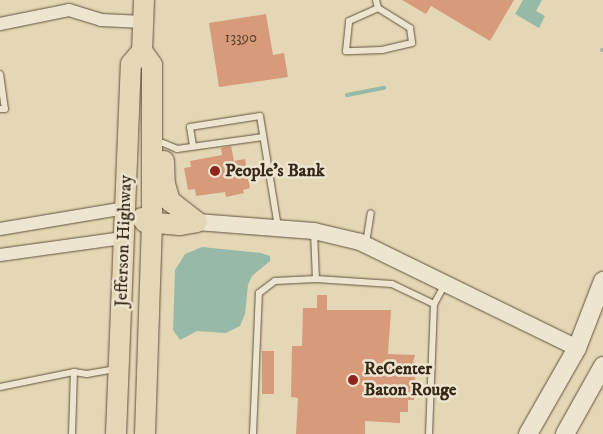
<!DOCTYPE html>
<html>
<head>
<meta charset="utf-8">
<style>
	body { margin:0 }
	#map { position:relative; width:603px; height:434px; overflow:hidden; background:#e4d7b5; font-family:"IM FELL DW Pica",serif }
	div>[style] { position:absolute }
	[style*='--x'] { left:calc(var(--x)*1px); top:calc(var(--y)*1px); width:calc(var(--w)*1px); rotate:calc(var(--a)*1deg) }
	.water>* { inset:0; background:#97baa8 }
	.stream>* { height:4px; margin:-2px; padding:0 2px; transform-origin:2px; border-radius:2px; background:#97baa8 }
	.building>* { inset:0; background:#d79a7b; transform-origin:0 0 }
	.roads { filter:drop-shadow(0 0 1px #62533e) drop-shadow(0 0 1px #62533e) }
	.service>* { height:6px; margin:-3px; padding:0 3px; transform-origin:3px; border-radius:3px; background:#ede5cf }
	.minor>* { height:12px; margin:-6px; padding:0 6px; transform-origin:6px; border-radius:6px; background:#ede5cf }
	.tertiary>* { height:16px; margin:-8px; padding:0 8px; transform-origin:8px; border-radius:8px; background:#ede5cf }
	.secondary>* { height:18px; margin:-9px; padding:0 9px; transform-origin:9px; border-radius:9px; background:#ede5cf }
	.primary>* { height:20px; margin:-10px; padding:0 10px; transform-origin:10px; border-radius:10px; background:#e4d7b5 }
	.dots>* { width:14px; height:14px; translate:-50% -50%; box-sizing:border-box; border:2px solid #ede5cf; border-radius:50% }
	span { translate:-50% -50%; white-space:nowrap; text-align:center; line-height:1.15; -webkit-text-stroke:5px #ede5cf; paint-order:stroke }
	.number-label { font-size:15px; color:#5e4430 }
	.number-label span { -webkit-text-stroke-width:0 }
	.poi-label { font-size:18px; color:#362717; font-weight:700 }
	.left { translate:0 -50%; text-align:left }
	.street-label { font-size:18px; color:#362717 }
</style>
</head>
<body>
<div id="map">
	<div class="water">
		<i style="clip-path:polygon(523px 0,542px 0,536px 11px,545px 16px,539px 28px,515px 14px)"></i>
		<i style="clip-path:polygon(202px 247px,261px 253px,270px 256px,270px 261px,252px 276px,248px 285px,245px 314px,240px 326px,226px 333px,197px 331px,180px 340px,173px 330px,175px 270px,185px 254px)"></i>
	</div>
	<div class="stream">
		<i style="--x:602;--y:50;--w:1;--a:0"></i>
		<i style="--x:347;--y:95;--w:38;--a:-11"></i>
	</div>
	<div class="building">
		<i style="clip-path:polygon(402px 0,514px 0,490px 41px,431px 6px,426px 14px)"></i>
		<i style="clip-path:polygon(266px 14px,273px 55px,284px 53px,288px 77px,219px 87px,209px 23px)"></i>
		<i style="clip-path:polygon(231px 146px,234px 161px,245px 159px,250px 188px,243px 190px,244px 193px,226px 197px,225px 192px,196px 196px,195px 189px,188px 190px,184px 168px,191px 167px,190px 161px,222px 155px,221px 148px)"></i>
		<i style="clip-path:polygon(317px 295px,327px 295px,327px 310px,391px 310px,388px 354px,415px 355px,413px 362px,416px 363px,414px 400px,408px 400px,408px 412px,400px 412px,400px 423px,365px 421px,365px 434px,296px 434px,298px 398px,291px 397px,292px 346px,302px 346px,303px 308px,317px 308px)"></i>
		<i style="left:262px;top:351px;width:12px;height:43px"></i>
	</div>
	<div class="roads">
		<div class="service">
			<i style="--x:376;--y:0;--w:8;--a:76"></i>
			<i style="--x:378;--y:8;--w:38;--a:32"></i>
			<i style="--x:410;--y:28;--w:15;--a:82"></i>
			<i style="--x:412;--y:43;--w:31;--a:167"></i>
			<i style="--x:382;--y:50;--w:36;--a:178"></i>
			<i style="--x:346;--y:51;--w:30;--a:-84"></i>
			<i style="--x:349;--y:21;--w:32;--a:-24"></i>
			<i style="--x:0;--y:74;--w:35;--a:82"></i>
			<i style="--x:5;--y:109;--w:5;--a:180"></i>
			<i style="--x:163;--y:143;--w:15;--a:23"></i>
			<i style="--x:177;--y:149;--w:87;--a:-7.9"></i>
			<i style="--x:193;--y:146;--w:19;--a:-99"></i>
			<i style="--x:190;--y:127;--w:71;--a:-8.9"></i>
			<i style="--x:260;--y:116;--w:112;--a:80.8"></i>
			<i style="--x:314;--y:232;--w:47;--a:87.6"></i>
			<i style="--x:316;--y:279;--w:76;--a:3.8"></i>
			<i style="--x:392;--y:284;--w:47;--a:25.5"></i>
			<i style="--x:434;--y:304;--w:23;--a:-61"></i>
			<i style="--x:366;--y:243;--w:30;--a:-81"></i>
			<i style="--x:0;--y:387;--w:76;--a:-11.5"></i>
			<i style="--x:74;--y:372;--w:13;--a:9"></i>
			<i style="--x:87;--y:374;--w:28;--a:-10"></i>
			<i style="--x:72;--y:434;--w:62;--a:-88.2"></i>
			<i style="--x:253;--y:434;--w:141;--a:-87.6"></i>
			<i style="--x:259;--y:293;--w:20;--a:-37"></i>
			<i style="--x:275;--y:281;--w:41;--a:-2.8"></i>
			<i style="--x:429;--y:434;--w:130;--a:-87.8"></i>
		</div>
		<div class="minor">
			<i style="--x:0;--y:24;--w:70;--a:-11.5"></i>
			<i style="--x:69;--y:10;--w:34;--a:17"></i>
			<i style="--x:101;--y:20;--w:42;--a:2.7"></i>
			<i style="--x:0;--y:229;--w:127;--a:-9.5"></i>
			<i style="--x:0;--y:255;--w:124;--a:-7.9"></i>
		</div>
		<div class="tertiary">
			<i style="--x:197;--y:222;--w:117;--a:4.4"></i>
			<i style="--x:314;--y:231;--w:47;--a:13.4"></i>
			<i style="--x:360;--y:242;--w:242;--a:26"></i>
		</div>
		<div class="secondary">
			<i style="--x:528;--y:434;--w:99;--a:-60.3"></i>
			<i style="--x:577;--y:348;--w:72;--a:-68.8"></i>
			<i style="--x:565;--y:434;--w:78;--a:-60.8"></i>
		</div>
		<div class="primary">
			<i style="--x:144;--y:0;--w:51;--a:92.2"></i>
			<i style="--x:142;--y:51;--w:17;--a:54"></i>
			<i style="--x:152;--y:65;--w:158;--a:90"></i>
			<i style="--x:152;--y:223;--w:211;--a:91.9"></i>
			<i style="--x:164;--y:161;--w:23;--a:88"></i>
			<i style="--x:165;--y:184;--w:18;--a:74"></i>
			<i style="--x:170;--y:201;--w:34;--a:38"></i>
			<i style="--x:142;--y:218;--w:5;--a:53"></i>
			<i style="--x:145;--y:222;--w:35;--a:5"></i>
			<i style="--x:180;--y:225;--w:17;--a:-10"></i>
			<i style="--x:116;--y:434;--w:370;--a:-87.7"></i>
			<i style="--x:131;--y:64;--w:17;--a:-50"></i>
		</div>
	</div>
	<div class="dots">
		<i style="left:215px;top:171px;background:#8f2418"></i>
		<i style="left:353px;top:380px;background:#8f2418"></i>
	</div>
	<div class="number-label">
		<span style="left:241px;top:38px">13390</span>
	</div>
	<div class="poi-label">
		<span class="left" style="left:225px;top:171px">People's Bank</span>
		<span class="left" style="left:364px;top:380px">ReCenter<br>Baton Rouge</span>
	</div>
	<div class="street-label">
		<span style="left:124px;top:241px;rotate:-88deg">Jefferson Highway</span>
	</div>
</div>
</body>
</html>
